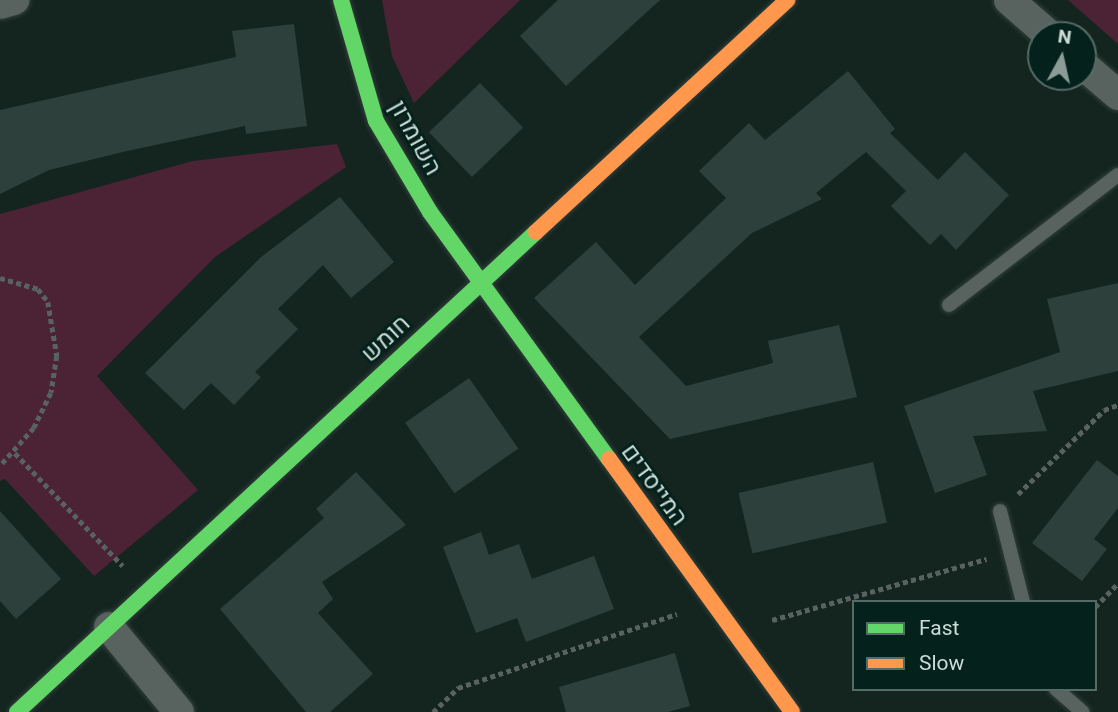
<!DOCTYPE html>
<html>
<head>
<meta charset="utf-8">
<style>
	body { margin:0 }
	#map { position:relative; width:1118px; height:712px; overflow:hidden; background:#142520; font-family:Georgia,Heebo,serif }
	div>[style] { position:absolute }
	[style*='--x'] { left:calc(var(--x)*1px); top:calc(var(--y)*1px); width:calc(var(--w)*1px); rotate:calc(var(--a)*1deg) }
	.green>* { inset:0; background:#4b2335 }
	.building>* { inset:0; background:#2e403b; transform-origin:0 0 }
	.path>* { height:4.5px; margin-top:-2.25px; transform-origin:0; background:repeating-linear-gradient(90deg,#586260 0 5px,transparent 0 8.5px) }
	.roads { filter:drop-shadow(0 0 2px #323f3b) drop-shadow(0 0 2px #323f3b) }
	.lane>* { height:14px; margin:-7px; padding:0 7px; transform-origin:7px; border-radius:7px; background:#586360 }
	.street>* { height:30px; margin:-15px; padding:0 15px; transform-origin:15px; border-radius:15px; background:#586360 }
	.fast>* { height:16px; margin:-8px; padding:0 8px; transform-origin:8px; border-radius:8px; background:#63d668 }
	.slow>* { height:16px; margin:-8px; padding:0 8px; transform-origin:8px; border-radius:8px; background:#ff974d }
	span { translate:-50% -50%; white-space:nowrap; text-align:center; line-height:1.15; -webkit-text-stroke:6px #04211b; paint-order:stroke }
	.street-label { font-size:24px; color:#cbdbd6 }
	.legend { position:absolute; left:852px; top:600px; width:245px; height:91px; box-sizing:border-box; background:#04211b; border:2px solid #546b66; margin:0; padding:9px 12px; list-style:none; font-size:21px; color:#cbdbd6 }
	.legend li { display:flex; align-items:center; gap:14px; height:35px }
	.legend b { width:35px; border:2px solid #546b66 }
	.north { position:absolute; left:1027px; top:21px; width:70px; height:70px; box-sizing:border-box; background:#04211b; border:2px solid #546b66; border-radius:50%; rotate:8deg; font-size:19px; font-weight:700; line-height:28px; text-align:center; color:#cbdbd6 }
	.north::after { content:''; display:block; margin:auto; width:24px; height:32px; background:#8b9b96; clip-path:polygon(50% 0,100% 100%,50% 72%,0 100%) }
</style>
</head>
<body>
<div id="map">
	<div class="green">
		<i style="clip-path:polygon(382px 0,520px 0,414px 103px,392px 56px)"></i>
		<i style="clip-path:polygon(1068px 0,1118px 0,1118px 44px)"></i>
		<i style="clip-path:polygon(337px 144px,346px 167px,215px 257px,97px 376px,198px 490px,94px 576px,5px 479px,0 481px,0 214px,193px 161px)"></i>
	</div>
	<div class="building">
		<i style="clip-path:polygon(558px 0,660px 0,566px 86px,520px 36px)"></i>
		<i style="clip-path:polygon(294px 24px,307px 126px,246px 134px,245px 126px,127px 151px,49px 170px,0 194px,0 110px,236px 57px,232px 31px)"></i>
		<i style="clip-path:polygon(848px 71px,895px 129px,890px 133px,938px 180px,965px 152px,1009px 195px,956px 250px,941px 234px,930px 245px,891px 206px,906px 191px,866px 152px,816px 193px,822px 199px,752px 233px,639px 337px,686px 386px,773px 363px,768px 341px,839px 325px,857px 397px,670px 439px,534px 298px,596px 242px,635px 285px,726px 198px,699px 171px,749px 123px,765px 140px)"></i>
		<i style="left:480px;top:83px;width:62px;height:71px;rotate:46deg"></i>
		<i style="clip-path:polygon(340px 197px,394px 262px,351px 298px,323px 265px,278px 309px,298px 329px,255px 372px,261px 377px,234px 405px,211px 383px,184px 410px,145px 373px,261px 257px)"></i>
		<i style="clip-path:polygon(1118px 283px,1118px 371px,1033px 391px,1047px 431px,973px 436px,987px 475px,935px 493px,904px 406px,1060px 352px,1047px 299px)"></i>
		<i style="left:469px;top:378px;width:86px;height:78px;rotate:55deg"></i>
		<i style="clip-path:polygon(1097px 460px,1118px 476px,1118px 508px,1094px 539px,1107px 549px,1082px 581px,1032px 543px)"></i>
		<i style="left:873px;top:462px;width:62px;height:138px;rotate:77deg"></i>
		<i style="clip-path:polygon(356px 472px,406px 525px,322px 582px,333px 599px,318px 613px,373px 674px,330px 712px,306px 712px,220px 609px,324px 518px,316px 509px)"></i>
		<i style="clip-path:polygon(0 511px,61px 579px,16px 619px,0 601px)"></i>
		<i style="clip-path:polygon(481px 532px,489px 555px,519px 544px,532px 579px,594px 556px,614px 609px,526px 642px,517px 618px,476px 633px,443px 547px)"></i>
		<i style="clip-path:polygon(675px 653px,690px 706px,668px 712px,566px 712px,559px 687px)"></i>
	</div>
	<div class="path">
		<i style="--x:0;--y:278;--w:40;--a:16"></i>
		<i style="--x:38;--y:289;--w:16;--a:52"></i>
		<i style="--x:48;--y:302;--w:55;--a:80.5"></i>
		<i style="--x:57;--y:356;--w:37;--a:99"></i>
		<i style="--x:51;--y:393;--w:39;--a:116"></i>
		<i style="--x:34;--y:428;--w:51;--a:131.8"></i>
		<i style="--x:15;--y:453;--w:156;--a:46.3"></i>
		<i style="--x:1018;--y:494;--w:120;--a:-44.3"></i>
		<i style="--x:1104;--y:410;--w:15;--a:-20"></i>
		<i style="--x:1095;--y:607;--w:33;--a:-46"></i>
		<i style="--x:772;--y:620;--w:223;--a:-15.9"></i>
		<i style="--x:433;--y:712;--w:35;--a:-44"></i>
		<i style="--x:458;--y:688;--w:231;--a:-18.7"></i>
	</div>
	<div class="roads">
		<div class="lane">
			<i style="--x:949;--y:305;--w:213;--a:-37.6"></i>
			<i style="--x:1000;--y:511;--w:94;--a:75.8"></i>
			<i style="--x:1056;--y:689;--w:35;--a:41"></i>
		</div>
		<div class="street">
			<i style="--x:1009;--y:0;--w:53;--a:41.2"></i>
			<i style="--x:0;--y:4;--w:15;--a:-16"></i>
			<i style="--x:1083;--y:65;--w:46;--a:40.6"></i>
			<i style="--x:109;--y:627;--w:110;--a:50.5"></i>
		</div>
		<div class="fast">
			<i style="--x:341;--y:0;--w:126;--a:73.9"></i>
			<i style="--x:376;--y:121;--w:106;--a:59.3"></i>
			<i style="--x:430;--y:212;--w:305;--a:54.1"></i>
			<i style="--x:17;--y:712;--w:707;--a:-42.76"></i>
		</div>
		<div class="slow">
			<i style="--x:536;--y:232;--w:342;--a:-42.7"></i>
			<i style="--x:609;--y:459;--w:312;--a:54.1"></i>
		</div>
	</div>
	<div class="street-label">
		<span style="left:415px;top:138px;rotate:61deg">השומרון</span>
		<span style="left:386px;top:339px;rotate:-43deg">חומש</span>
		<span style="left:654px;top:485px;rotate:54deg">המייסדים</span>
	</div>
	<ul class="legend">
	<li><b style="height:9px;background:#63d668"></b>Fast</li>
	<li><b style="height:9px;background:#ff974d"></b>Slow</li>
	</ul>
	<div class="north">N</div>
</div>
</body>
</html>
